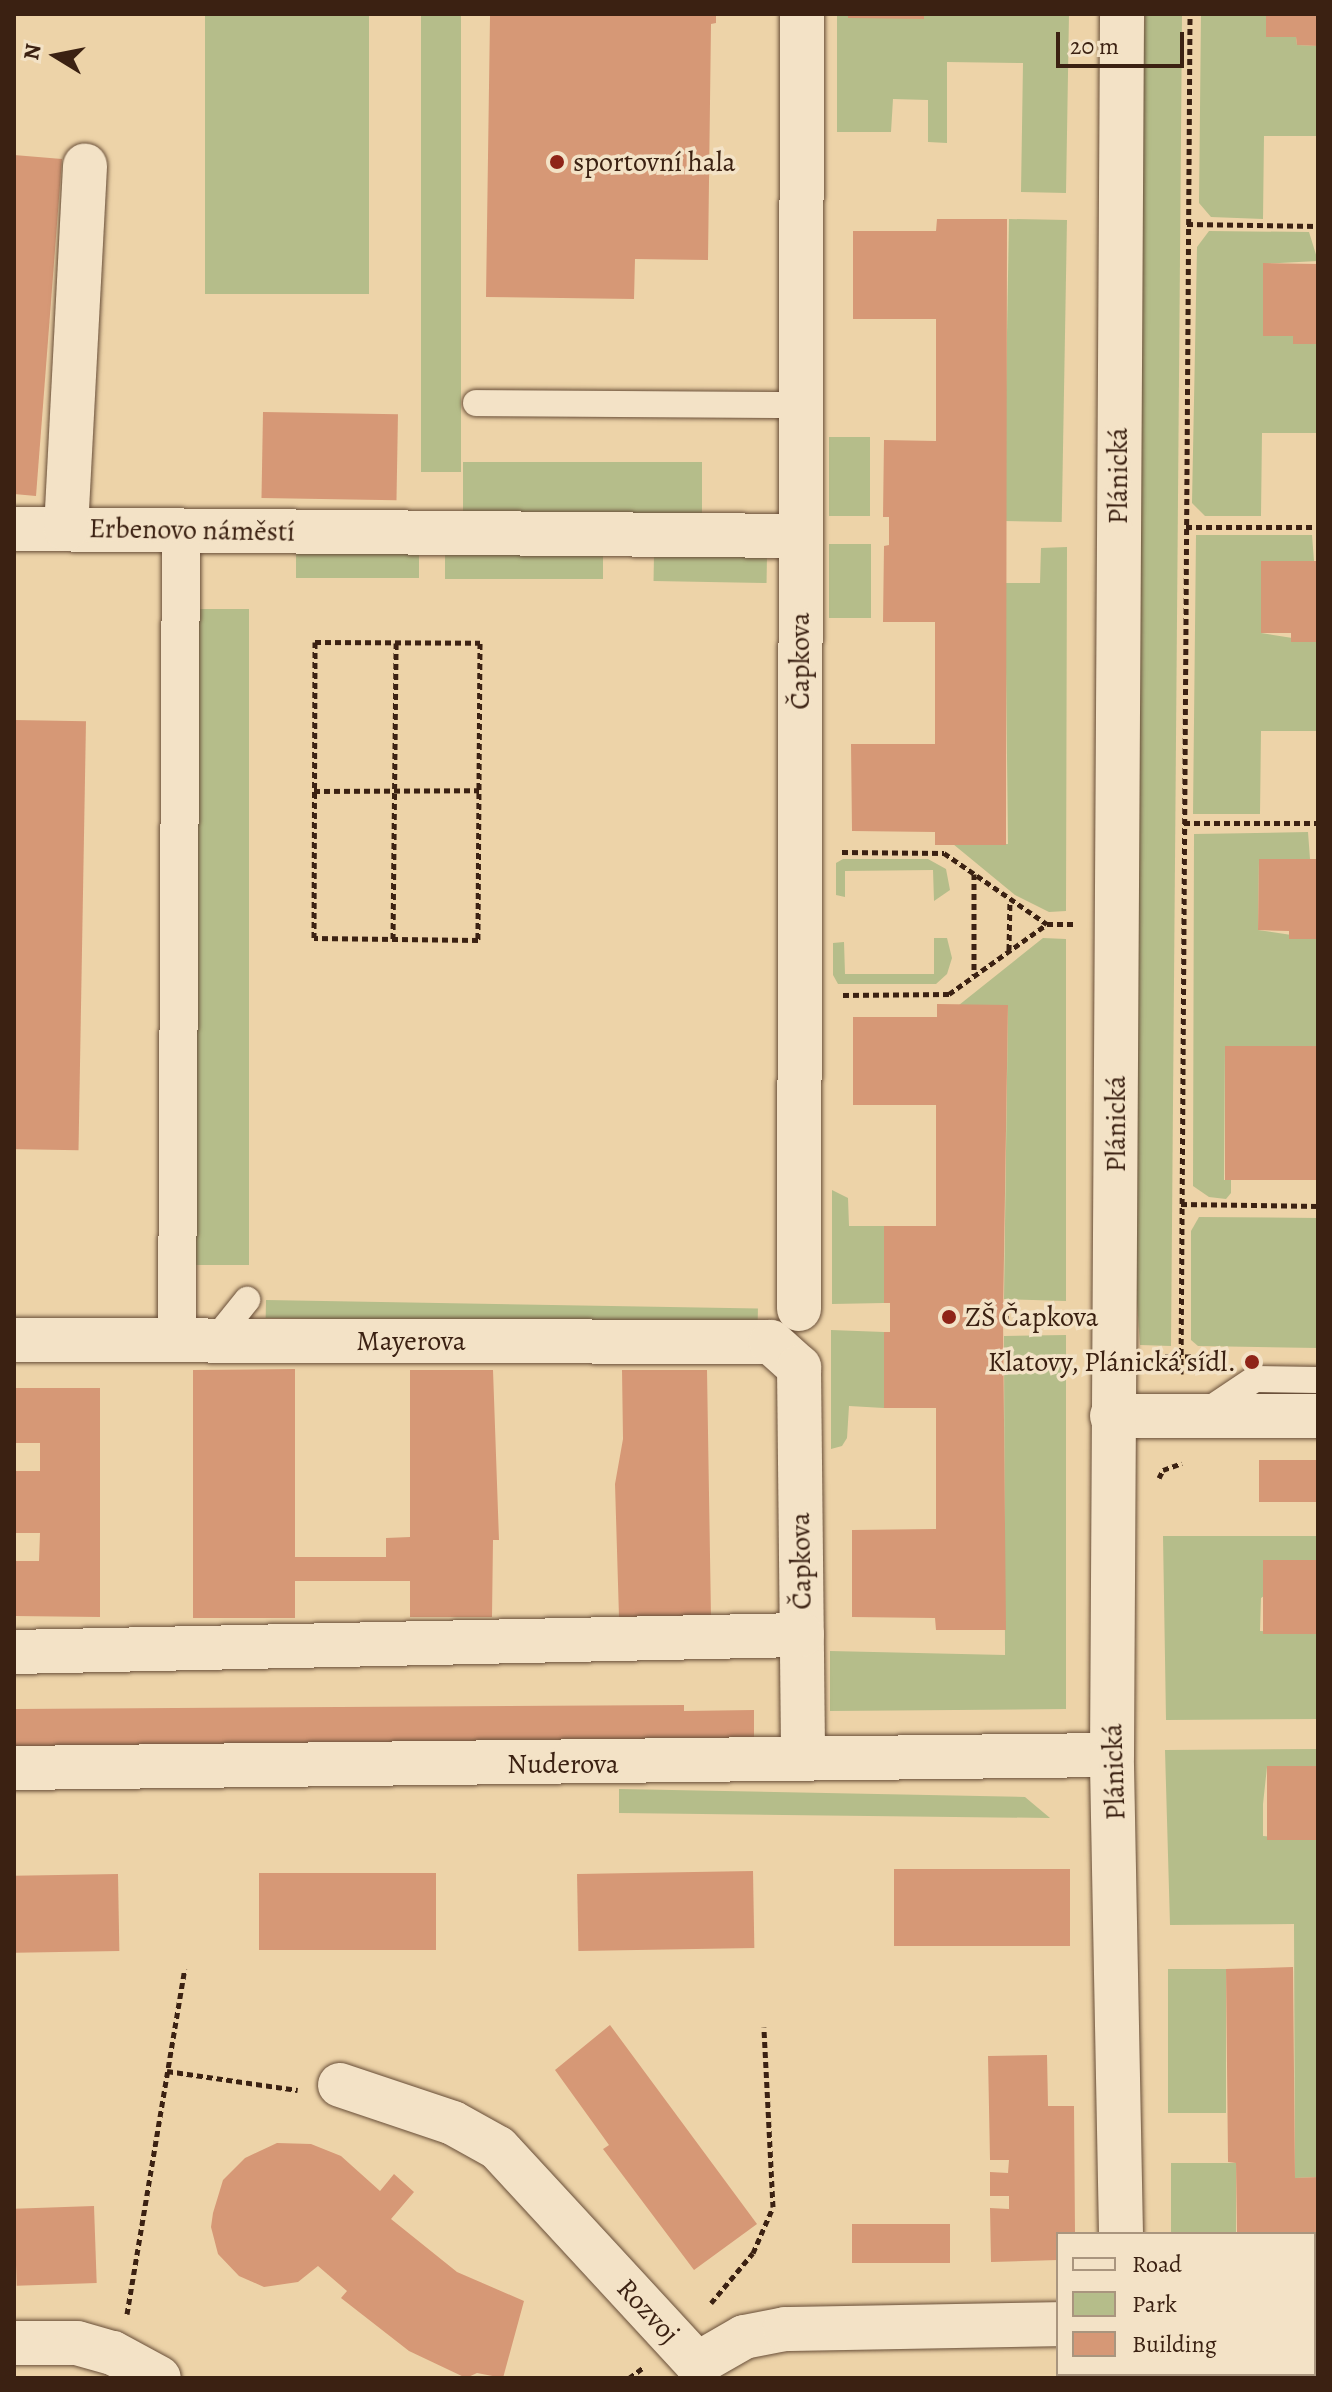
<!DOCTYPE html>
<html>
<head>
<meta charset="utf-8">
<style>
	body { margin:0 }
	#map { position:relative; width:1332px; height:2392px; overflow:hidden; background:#edd3a8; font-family:Alegreya,serif }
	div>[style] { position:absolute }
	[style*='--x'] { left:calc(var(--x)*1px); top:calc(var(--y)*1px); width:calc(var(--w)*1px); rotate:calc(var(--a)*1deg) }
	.green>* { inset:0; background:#b5bd8a; transform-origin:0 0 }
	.building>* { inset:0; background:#d69876; transform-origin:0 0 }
	.path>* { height:5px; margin-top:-2.5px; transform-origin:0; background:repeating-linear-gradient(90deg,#3b2112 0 6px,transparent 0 10px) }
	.roads { filter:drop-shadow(0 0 2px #684e38) drop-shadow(0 0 2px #684e38) }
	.service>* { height:26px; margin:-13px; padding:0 13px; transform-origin:13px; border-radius:13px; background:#f3e2c6 }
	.pedestrian>* { height:38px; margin:-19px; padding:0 19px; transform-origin:19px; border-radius:19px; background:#f3e2c6 }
	.minor>* { height:44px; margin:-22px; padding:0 22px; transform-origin:22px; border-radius:22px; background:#f3e2c6 }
	.secondary>* { height:44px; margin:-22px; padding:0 22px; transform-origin:22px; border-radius:22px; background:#f3e2c6 }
	.dots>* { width:22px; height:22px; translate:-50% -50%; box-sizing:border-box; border:4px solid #f3e2c6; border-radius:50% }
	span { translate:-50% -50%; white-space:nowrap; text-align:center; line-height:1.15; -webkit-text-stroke:7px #f3e2c6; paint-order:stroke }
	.poi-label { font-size:28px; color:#3b2112 }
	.left { translate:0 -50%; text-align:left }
	.right { translate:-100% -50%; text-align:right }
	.street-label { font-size:28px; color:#3b2112 }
	.frame { position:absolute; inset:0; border:16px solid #3b2112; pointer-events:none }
	.legend { position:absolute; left:1056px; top:2232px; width:260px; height:144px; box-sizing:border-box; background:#f3e2c6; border:2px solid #a9957e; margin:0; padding:10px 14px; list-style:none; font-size:24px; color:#3b2112 }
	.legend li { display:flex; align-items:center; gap:16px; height:40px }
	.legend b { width:40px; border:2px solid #a9957e }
	.north { position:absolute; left:16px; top:16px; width:80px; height:80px; -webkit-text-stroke:6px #f3e2c6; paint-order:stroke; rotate:280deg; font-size:22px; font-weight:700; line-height:32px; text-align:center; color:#3b2112 }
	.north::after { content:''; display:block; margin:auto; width:28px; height:36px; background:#3b2112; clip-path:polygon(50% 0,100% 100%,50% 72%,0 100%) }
	.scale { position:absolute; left:1056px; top:32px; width:128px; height:36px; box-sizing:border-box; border:4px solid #3b2112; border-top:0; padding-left:10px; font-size:24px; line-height:28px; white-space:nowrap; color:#3b2112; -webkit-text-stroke:6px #f3e2c6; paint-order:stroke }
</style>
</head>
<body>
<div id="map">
	<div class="green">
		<i style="left:205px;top:14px;width:164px;height:280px"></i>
		<i style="left:421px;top:14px;width:40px;height:458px"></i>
		<i style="clip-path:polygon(837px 14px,924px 19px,924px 14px,1069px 14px,1066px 193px,1021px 192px,1023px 63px,947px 62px,947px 143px,928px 142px,928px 100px,893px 99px,891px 132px,837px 132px)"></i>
		<i style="clip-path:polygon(1145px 14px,1182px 14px,1171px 1346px,1140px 1345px,1137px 1301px,1140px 156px)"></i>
		<i style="clip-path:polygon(1201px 14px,1266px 14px,1266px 37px,1296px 37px,1297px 45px,1318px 46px,1318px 136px,1264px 136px,1263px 219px,1211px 217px,1199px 203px)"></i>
		<i style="left:1009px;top:219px;width:58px;height:302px;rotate:1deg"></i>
		<i style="clip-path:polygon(1209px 231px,1309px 232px,1318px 261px,1263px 264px,1263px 335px,1293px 336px,1318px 344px,1318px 433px,1262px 433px,1261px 516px,1205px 516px,1192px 503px,1197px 247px)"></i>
		<i style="left:829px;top:437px;width:41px;height:79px"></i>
		<i style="left:463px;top:462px;width:239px;height:51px"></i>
		<i style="clip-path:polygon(1196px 535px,1312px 535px,1314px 561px,1261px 561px,1261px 633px,1318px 642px,1318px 731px,1261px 731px,1260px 814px,1193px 814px)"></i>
		<i style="left:829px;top:544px;width:42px;height:74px"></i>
		<i style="clip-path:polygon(1067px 547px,1066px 911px,1049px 912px,1015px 895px,953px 844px,1008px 844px,1005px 583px,1040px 583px,1041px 548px)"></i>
		<i style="left:296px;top:552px;width:123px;height:26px"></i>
		<i style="left:445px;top:553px;width:158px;height:26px"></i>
		<i style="left:654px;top:555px;width:113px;height:26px;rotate:1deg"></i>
		<i style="left:194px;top:609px;width:55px;height:656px"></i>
		<i style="clip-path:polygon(1308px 832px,1310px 859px,1259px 859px,1258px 930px,1318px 939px,1318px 1046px,1225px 1046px,1224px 1180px,1231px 1180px,1231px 1193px,1226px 1199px,1209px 1197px,1193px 1186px,1194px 834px)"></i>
		<i style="clip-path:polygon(843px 859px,928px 859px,946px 869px,950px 890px,934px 901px,933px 870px,845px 871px,845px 897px,836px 895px,836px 863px)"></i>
		<i style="clip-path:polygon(934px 938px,947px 938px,952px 958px,947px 974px,936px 984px,838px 984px,833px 975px,833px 943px,844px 942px,845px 974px,934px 974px)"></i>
		<i style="clip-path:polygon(1043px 938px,1066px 939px,1066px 1301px,1004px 1299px,1008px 1005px,959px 1005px)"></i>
		<i style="clip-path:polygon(832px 1190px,848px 1198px,849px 1226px,884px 1226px,884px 1303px,832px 1304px)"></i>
		<i style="clip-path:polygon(1199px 1217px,1318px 1218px,1318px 1348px,1198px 1346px,1191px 1340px,1191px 1231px)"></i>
		<i style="left:266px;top:1300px;width:492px;height:18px;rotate:1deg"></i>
		<i style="clip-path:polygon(831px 1330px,884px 1332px,884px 1408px,849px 1406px,847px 1438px,842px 1446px,831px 1449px)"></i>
		<i style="clip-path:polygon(1066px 1335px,1066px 1709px,830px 1711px,830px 1651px,1005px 1655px,1004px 1336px)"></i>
		<i style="clip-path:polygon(1163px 1536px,1318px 1536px,1318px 1560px,1261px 1598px,1260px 1631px,1318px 1634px,1318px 1719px,1166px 1720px)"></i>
		<i style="clip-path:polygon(1318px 1749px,1318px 1766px,1267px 1767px,1263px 1804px,1263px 1836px,1318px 1840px,1318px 2177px,1295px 2178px,1294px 1924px,1170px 1925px,1165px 1750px)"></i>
		<i style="clip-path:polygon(619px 1789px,1025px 1797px,1050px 1818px,619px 1813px)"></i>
		<i style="left:1168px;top:1969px;width:58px;height:144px"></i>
		<i style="left:1171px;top:2163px;width:65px;height:71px"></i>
	</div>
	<div class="building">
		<i style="clip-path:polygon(716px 14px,716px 23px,711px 24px,708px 260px,635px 259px,634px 299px,486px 297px,490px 16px)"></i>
		<i style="clip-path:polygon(848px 14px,924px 14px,924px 19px,848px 18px)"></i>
		<i style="clip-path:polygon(1266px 14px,1318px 14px,1318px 46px,1297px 45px,1296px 37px,1266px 37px)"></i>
		<i style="clip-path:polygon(14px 155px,62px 159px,36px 496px,14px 494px)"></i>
		<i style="clip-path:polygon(937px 219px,1007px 219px,1006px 845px,935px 845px,935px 832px,852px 831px,851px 744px,935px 744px,935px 622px,883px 622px,884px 546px,889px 545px,889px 517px,883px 517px,884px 440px,936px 441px,936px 319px,853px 319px,853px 231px,936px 231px)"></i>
		<i style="clip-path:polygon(1263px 263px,1318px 264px,1318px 344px,1293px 344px,1293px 336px,1263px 336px)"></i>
		<i style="left:263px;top:412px;width:135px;height:86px;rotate:1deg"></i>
		<i style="clip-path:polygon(1261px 561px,1318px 561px,1318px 642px,1291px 642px,1291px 633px,1261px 633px)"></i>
		<i style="left:14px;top:720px;width:72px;height:429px;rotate:1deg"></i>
		<i style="clip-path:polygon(1259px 859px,1318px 859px,1318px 939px,1289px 939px,1289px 931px,1258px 930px)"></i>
		<i style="clip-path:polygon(937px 1004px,1008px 1005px,1003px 1318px,1006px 1630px,936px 1630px,935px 1618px,852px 1617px,852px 1530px,936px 1529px,936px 1408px,884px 1408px,884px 1332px,890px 1332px,890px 1303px,884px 1303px,884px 1226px,936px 1226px,936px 1105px,853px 1105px,853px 1017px,937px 1017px)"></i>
		<i style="left:1225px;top:1046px;width:93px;height:134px"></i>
		<i style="clip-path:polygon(295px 1369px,295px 1557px,386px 1557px,386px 1538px,410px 1537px,410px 1370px,493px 1370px,499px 1540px,493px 1540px,492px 1617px,410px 1617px,410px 1581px,295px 1581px,295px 1618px,193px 1618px,193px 1370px)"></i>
		<i style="clip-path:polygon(622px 1370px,707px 1370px,711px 1617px,619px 1617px,615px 1484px,623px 1439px)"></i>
		<i style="clip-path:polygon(14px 1388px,100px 1388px,100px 1617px,14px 1616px,14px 1561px,39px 1561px,40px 1533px,14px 1533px,14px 1471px,40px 1471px,40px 1443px,14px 1443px)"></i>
		<i style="left:1259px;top:1460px;width:59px;height:42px"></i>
		<i style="left:1318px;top:1560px;width:74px;height:55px;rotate:90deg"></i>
		<i style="clip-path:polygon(684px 1705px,684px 1711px,754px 1710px,754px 1743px,14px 1750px,14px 1709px)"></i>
		<i style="left:1318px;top:1766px;width:74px;height:51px;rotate:90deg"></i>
		<i style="left:894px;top:1869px;width:176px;height:77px"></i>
		<i style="left:753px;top:1871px;width:77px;height:176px;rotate:89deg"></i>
		<i style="left:436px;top:1873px;width:77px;height:177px;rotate:90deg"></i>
		<i style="left:118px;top:1874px;width:77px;height:104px;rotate:89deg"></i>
		<i style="clip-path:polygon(1293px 1967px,1295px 2178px,1318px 2177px,1318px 2249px,1314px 2234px,1237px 2234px,1236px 2163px,1228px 2162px,1226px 1969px)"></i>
		<i style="clip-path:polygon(610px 2025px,757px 2224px,694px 2270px,603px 2149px,609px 2145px,555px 2070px)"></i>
		<i style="clip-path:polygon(1047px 2055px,1048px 2106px,1074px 2106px,1075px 2234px,1058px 2234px,1058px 2260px,991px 2262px,990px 2208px,1009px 2209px,1009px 2196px,990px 2196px,990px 2172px,1008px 2173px,1009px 2160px,990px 2160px,988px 2056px)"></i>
		<i style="clip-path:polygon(277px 2143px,311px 2144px,341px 2156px,380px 2191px,394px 2174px,414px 2192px,391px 2219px,457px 2272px,524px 2301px,503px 2378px,477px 2373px,466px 2378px,409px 2351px,341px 2298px,347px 2291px,318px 2266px,298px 2282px,264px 2287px,239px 2276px,218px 2254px,211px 2227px,213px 2213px,223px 2180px,245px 2158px)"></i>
		<i style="left:94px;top:2206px;width:77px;height:80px;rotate:88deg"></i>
		<i style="left:950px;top:2224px;width:39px;height:98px;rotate:90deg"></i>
	</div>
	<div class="path">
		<i style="--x:1187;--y:224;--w:131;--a:0.9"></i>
		<i style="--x:1186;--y:527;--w:132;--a:0"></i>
		<i style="--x:315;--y:642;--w:165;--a:0.3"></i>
		<i style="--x:480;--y:643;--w:297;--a:90.4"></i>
		<i style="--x:478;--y:940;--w:164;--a:-179.3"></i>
		<i style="--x:314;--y:938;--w:296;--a:-89.8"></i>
		<i style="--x:314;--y:791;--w:165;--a:-0.3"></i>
		<i style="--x:1184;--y:823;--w:134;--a:0"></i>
		<i style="--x:842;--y:852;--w:102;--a:0.6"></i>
		<i style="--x:944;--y:853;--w:125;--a:34.6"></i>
		<i style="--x:1047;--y:924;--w:27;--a:0"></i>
		<i style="--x:974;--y:874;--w:101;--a:90"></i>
		<i style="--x:393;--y:939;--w:296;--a:-89.4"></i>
		<i style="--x:1009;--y:950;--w:50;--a:-88.9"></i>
		<i style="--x:843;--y:995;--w:106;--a:-0.5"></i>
		<i style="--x:949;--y:994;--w:120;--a:-35.5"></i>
		<i style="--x:1181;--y:1204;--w:137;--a:0.8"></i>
		<i style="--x:1003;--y:1318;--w:70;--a:-0.8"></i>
		<i style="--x:1155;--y:1356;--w:70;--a:0.8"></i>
		<i style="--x:1181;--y:1374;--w:1360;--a:-89.62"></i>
		<i style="--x:1159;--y:1478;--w:9;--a:-63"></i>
		<i style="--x:1163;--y:1470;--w:20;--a:-20"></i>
		<i style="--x:167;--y:2071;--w:132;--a:8.3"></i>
		<i style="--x:711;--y:2303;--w:65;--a:-50"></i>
		<i style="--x:753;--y:2253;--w:50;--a:-66.5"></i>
		<i style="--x:773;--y:2207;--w:180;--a:-92.9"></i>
		<i style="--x:127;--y:2314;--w:350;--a:-80.5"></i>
		<i style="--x:629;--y:2378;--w:19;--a:-36"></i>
	</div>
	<div class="roads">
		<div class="service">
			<i style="--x:476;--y:403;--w:325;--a:0.4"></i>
			<i style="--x:214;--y:1341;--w:53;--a:-51.2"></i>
			<i style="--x:1204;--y:1413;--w:61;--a:-33.7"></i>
			<i style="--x:1255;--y:1379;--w:63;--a:0.9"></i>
		</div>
		<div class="pedestrian">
			<i style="--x:177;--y:1341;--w:810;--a:-89.72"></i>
		</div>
		<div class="minor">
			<i style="--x:14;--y:529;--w:786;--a:0.51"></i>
			<i style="--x:66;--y:529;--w:364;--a:-87"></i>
			<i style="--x:799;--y:1309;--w:1295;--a:-89.87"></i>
			<i style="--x:14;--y:1340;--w:757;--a:0.15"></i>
			<i style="--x:771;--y:1342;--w:38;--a:42"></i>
			<i style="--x:799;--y:1367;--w:388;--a:89.4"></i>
			<i style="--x:1112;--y:1416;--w:206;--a:0"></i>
			<i style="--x:14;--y:1652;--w:788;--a:-1.24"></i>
			<i style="--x:14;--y:1768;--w:1098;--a:-0.68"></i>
			<i style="--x:340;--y:2085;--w:119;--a:18.6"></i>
			<i style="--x:453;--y:2123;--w:51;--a:29.1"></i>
			<i style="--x:498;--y:2148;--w:294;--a:47.3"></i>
			<i style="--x:697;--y:2364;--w:54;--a:-29.9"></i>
			<i style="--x:744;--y:2337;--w:42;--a:-11"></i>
			<i style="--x:785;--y:2329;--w:273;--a:-1"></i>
			<i style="--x:1314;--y:2322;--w:4;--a:0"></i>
			<i style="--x:14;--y:2343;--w:63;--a:0"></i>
			<i style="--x:77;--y:2343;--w:37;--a:16"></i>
			<i style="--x:113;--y:2353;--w:52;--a:28.5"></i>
		</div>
		<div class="secondary">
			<i style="--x:1121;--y:2234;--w:479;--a:-91.1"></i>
			<i style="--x:1112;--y:1755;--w:1741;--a:-89.67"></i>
			<i style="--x:1122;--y:2374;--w:4;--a:90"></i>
		</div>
	</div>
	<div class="dots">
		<i style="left:557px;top:162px;background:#8f2418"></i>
		<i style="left:949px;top:1317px;background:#8f2418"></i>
		<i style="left:1252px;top:1362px;background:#8f2418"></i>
	</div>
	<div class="poi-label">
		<span class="left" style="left:573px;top:162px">sportovní hala</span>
		<span class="left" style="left:965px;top:1317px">ZŠ Čapkova</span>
		<span class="right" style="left:1236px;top:1362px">Klatovy, Plánická sídl.</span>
	</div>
	<div class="street-label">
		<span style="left:1118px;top:476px;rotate:-90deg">Plánická</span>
		<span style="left:192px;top:530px;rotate:1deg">Erbenovo náměstí</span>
		<span style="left:800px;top:661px;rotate:-90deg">Čapkova</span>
		<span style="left:1116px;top:1124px;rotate:-90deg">Plánická</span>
		<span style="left:411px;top:1341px">Mayerova</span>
		<span style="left:801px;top:1561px;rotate:-91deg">Čapkova</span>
		<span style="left:563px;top:1764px">Nuderova</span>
		<span style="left:1114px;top:1772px;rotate:-92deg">Plánická</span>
		<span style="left:648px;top:2311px;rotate:47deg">Rozvoj</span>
	</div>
	<div class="frame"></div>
	<ul class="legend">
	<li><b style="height:10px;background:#f3e2c6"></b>Road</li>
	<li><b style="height:22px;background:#b5bd8a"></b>Park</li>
	<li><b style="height:22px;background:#d69876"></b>Building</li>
	</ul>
	<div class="north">N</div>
	<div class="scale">20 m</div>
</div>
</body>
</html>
